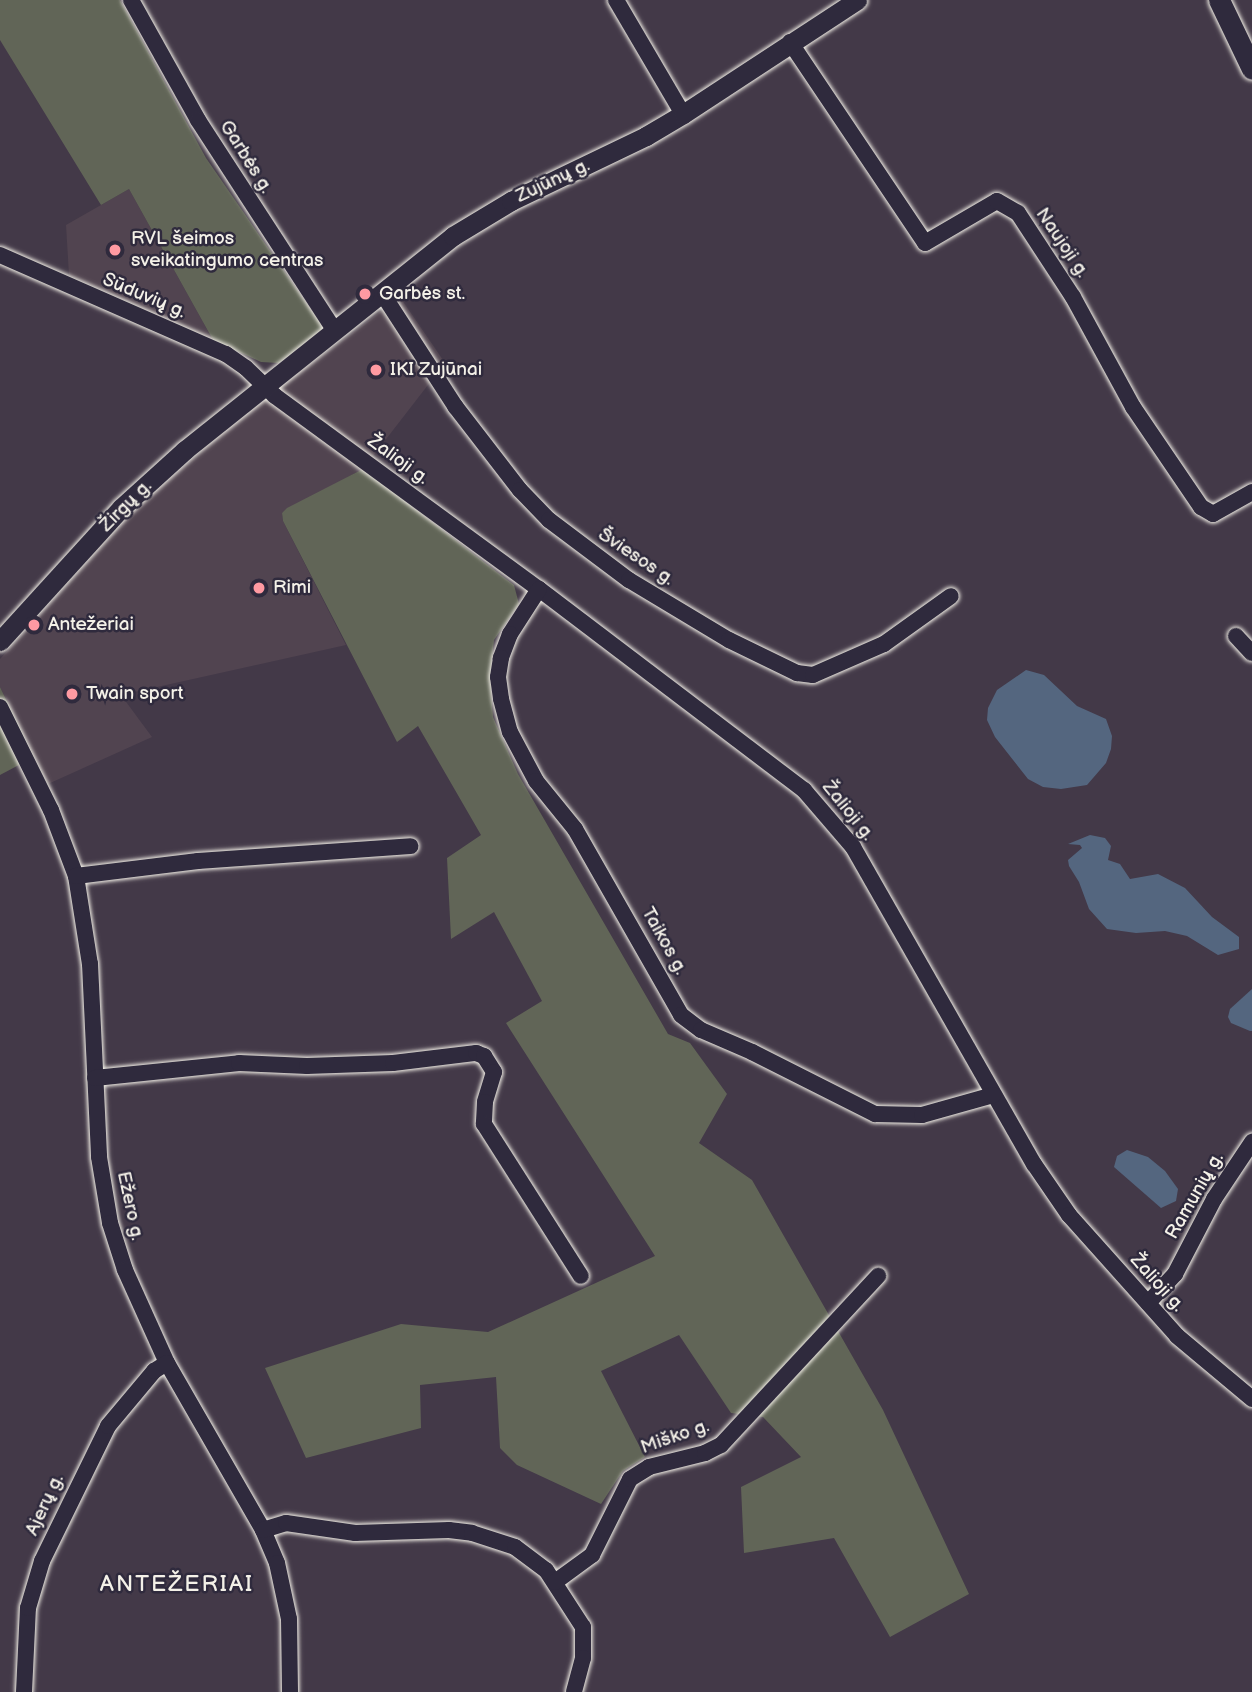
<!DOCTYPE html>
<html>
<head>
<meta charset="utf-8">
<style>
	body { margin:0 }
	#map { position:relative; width:1252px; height:1692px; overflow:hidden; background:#433948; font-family:"Balsamiq Sans",sans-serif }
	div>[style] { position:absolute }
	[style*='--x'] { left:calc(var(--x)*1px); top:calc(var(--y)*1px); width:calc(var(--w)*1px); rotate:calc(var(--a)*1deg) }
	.built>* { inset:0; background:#514450 }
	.green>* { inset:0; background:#616557 }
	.water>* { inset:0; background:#54667f }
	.roads { filter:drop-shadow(0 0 2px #f4f1e8) drop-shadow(0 0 2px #f4f1e8) }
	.minor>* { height:16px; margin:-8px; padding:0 8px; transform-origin:8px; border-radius:8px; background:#2f2a3d }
	.tertiary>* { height:19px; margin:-9.5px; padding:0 9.5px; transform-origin:9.5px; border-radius:9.5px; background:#2f2a3d }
	.secondary>* { height:21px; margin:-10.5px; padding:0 10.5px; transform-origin:10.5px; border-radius:10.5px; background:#2f2a3d }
	.dots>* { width:19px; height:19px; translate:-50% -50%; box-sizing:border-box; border:4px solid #2f2a3d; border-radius:50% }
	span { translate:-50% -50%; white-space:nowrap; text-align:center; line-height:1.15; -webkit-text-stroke:5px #2f2a3d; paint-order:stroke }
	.street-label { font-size:19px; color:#f4f1e8 }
	.poi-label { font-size:19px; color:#f4f1e8 }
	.left { translate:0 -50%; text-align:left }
	.quarter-label { font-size:23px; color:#f4f1e8; letter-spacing:2px }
</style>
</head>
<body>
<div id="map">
	<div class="built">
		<i style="clip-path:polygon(129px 189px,213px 340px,69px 275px,66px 225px)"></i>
		<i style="clip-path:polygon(400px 297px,445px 363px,363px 469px,282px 513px,283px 521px,346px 645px,121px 695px,152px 737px,48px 784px,0 687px,0 659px,124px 521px,166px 482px,247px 412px)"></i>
	</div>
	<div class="green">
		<i style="clip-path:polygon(0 0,120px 0,206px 158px,325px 330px,279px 363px,261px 362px,213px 340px,129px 189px,101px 205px,0 40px)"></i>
		<i style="clip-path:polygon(363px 469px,514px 585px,519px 604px,494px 640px,490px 677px,493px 717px,518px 774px,668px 1034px,690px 1043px,727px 1094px,699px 1143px,752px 1180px,883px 1410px,969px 1594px,890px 1637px,834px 1538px,744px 1553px,741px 1487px,801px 1457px,763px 1417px,731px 1413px,679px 1335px,601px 1371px,645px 1457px,623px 1471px,601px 1504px,517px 1465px,500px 1448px,496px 1377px,420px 1385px,421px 1428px,306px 1458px,265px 1368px,401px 1324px,488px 1332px,655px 1256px,506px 1023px,542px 1001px,494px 912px,451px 939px,447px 858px,481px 835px,418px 726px,397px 742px,283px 521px,282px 513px,287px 508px)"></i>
		<i style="clip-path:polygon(0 687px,34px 757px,0 775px)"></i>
	</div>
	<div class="water">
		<i style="clip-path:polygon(1026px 670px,1044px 675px,1077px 706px,1106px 719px,1112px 736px,1111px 749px,1106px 763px,1087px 785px,1061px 789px,1043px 787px,1028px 779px,995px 737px,987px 720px,988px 708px,997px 690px)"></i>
		<i style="clip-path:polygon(1090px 835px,1105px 838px,1111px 846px,1108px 860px,1120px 864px,1130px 879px,1158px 874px,1185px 888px,1212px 917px,1239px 937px,1239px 949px,1218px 955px,1187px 936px,1165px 931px,1136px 933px,1107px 929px,1089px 909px,1079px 882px,1069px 866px,1068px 860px,1082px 848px,1080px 845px,1068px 844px)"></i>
		<i style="clip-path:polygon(1252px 989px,1252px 1031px,1250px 1031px,1231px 1023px,1228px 1017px,1230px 1009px)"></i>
		<i style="clip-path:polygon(1127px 1150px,1148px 1157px,1165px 1171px,1178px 1189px,1176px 1201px,1161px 1208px,1114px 1167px,1117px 1156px)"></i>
	</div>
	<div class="roads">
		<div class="minor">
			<i style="--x:131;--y:0;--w:137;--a:60.8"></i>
			<i style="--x:198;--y:120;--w:252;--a:57"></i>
			<i style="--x:616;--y:0;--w:132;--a:59.6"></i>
			<i style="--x:790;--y:42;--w:242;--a:56.1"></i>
			<i style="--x:925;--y:243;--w:83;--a:-30.3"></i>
			<i style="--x:997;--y:201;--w:24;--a:30"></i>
			<i style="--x:1018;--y:213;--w:100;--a:56.8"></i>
			<i style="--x:1073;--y:297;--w:125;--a:61.4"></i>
			<i style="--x:1133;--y:407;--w:121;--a:55.8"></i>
			<i style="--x:1201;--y:507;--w:14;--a:30"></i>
			<i style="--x:1213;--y:514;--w:45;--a:-29.4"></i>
			<i style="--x:0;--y:255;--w:247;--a:23.7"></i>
			<i style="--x:226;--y:354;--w:24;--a:35"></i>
			<i style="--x:246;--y:368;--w:40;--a:44"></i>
			<i style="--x:275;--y:396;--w:327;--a:36.2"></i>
			<i style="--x:539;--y:589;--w:333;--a:37.2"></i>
			<i style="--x:804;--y:790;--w:75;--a:49.3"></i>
			<i style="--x:853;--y:847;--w:365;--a:60.3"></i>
			<i style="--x:1034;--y:1164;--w:62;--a:55.5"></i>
			<i style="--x:1069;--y:1215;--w:162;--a:48.2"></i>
			<i style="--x:1177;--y:1336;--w:98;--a:40"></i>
			<i style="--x:382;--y:293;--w:135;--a:57.1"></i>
			<i style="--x:455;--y:406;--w:106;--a:52.3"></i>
			<i style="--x:520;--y:490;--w:42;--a:46"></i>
			<i style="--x:549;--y:520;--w:100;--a:36.9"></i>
			<i style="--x:629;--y:580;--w:117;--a:31"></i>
			<i style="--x:729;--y:640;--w:76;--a:25.9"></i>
			<i style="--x:797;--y:673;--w:16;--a:7"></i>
			<i style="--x:813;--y:675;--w:77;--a:-23.6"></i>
			<i style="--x:884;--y:644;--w:82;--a:-35.6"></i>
			<i style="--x:539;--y:589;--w:54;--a:122.8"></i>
			<i style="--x:510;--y:634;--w:26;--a:111"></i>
			<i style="--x:501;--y:658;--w:19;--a:99"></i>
			<i style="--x:498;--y:677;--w:22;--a:82"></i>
			<i style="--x:501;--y:699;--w:34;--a:75"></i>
			<i style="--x:510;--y:732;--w:55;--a:62"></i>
			<i style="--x:536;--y:781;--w:62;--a:50.9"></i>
			<i style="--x:575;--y:829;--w:214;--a:60.3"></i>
			<i style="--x:681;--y:1015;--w:25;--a:37"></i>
			<i style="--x:701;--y:1030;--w:56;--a:23.3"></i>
			<i style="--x:752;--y:1052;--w:138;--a:26.8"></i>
			<i style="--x:875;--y:1114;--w:47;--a:1.2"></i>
			<i style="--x:922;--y:1115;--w:74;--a:-15.7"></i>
			<i style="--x:1236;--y:636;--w:23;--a:47"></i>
			<i style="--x:0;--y:707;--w:115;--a:63.7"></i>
			<i style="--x:51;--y:810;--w:71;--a:69.3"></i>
			<i style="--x:76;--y:876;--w:89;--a:81"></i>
			<i style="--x:90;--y:964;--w:193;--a:87.3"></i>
			<i style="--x:99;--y:1157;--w:67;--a:80.5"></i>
			<i style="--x:110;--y:1223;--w:49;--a:72.3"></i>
			<i style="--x:125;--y:1270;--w:102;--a:65.7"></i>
			<i style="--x:167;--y:1363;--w:193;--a:60.1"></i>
			<i style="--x:263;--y:1530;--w:36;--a:67"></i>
			<i style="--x:277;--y:1563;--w:57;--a:77.9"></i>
			<i style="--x:289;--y:1619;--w:73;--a:89.2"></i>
			<i style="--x:76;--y:876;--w:123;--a:-7"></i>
			<i style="--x:198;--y:861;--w:213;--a:-4"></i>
			<i style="--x:95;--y:1078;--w:145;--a:-5.9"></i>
			<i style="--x:239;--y:1063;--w:68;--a:2.5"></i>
			<i style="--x:307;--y:1066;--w:86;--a:-2"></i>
			<i style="--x:393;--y:1063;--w:84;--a:-6.9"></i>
			<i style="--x:476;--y:1053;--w:9;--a:21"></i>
			<i style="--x:484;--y:1056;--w:19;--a:58"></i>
			<i style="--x:494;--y:1072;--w:31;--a:107"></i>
			<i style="--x:485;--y:1102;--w:22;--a:93"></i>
			<i style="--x:484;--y:1124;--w:180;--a:57.5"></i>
			<i style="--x:1148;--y:1303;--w:40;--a:-47"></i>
			<i style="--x:1175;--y:1274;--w:85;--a:-62.5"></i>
			<i style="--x:1214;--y:1199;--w:69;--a:-56.3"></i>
			<i style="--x:263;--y:1530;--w:24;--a:-17"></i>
			<i style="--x:286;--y:1523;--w:70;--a:8.2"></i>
			<i style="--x:355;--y:1533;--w:94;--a:-1.8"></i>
			<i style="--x:449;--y:1530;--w:23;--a:7"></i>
			<i style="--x:472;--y:1533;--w:45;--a:18"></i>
			<i style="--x:515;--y:1547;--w:39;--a:37"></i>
			<i style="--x:546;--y:1570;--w:68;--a:57"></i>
			<i style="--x:583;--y:1627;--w:31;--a:90"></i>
			<i style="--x:583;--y:1658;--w:35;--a:105"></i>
			<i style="--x:555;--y:1582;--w:46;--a:-36.1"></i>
			<i style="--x:592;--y:1555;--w:85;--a:-63.4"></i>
			<i style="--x:630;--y:1479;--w:22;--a:-32"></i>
			<i style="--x:649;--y:1467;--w:58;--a:-14"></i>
			<i style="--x:705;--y:1453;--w:18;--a:-27"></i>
			<i style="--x:721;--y:1445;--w:231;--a:-47.1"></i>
			<i style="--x:24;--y:1692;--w:84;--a:-87.3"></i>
			<i style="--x:28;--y:1608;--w:49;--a:-73.4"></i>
			<i style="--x:42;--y:1561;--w:150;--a:-63.9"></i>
			<i style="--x:108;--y:1426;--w:72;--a:-50.1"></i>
			<i style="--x:154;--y:1371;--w:15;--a:-32"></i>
		</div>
		<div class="tertiary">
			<i style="--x:0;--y:641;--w:180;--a:-47.7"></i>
			<i style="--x:121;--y:508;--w:86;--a:-42.2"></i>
			<i style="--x:185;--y:450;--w:343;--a:-38.6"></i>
			<i style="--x:453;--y:236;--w:68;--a:-31.1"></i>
			<i style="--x:511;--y:201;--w:150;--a:-25.7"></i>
			<i style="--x:646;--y:136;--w:43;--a:-30.7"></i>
			<i style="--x:683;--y:114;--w:208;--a:-33.2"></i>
		</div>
		<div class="secondary">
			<i style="--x:1219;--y:0;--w:76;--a:64.4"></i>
		</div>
	</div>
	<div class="dots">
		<i style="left:115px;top:250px;background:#ff9aa2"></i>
		<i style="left:365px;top:294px;background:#ff9aa2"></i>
		<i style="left:376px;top:370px;background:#ff9aa2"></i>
		<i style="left:259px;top:588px;background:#ff9aa2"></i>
		<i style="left:34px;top:625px;background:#ff9aa2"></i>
		<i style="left:72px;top:694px;background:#ff9aa2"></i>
	</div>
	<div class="street-label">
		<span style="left:246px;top:157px;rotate:58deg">Garbės g.</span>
		<span style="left:553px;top:181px;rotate:-25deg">Zujūnų g.</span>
		<span style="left:1062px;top:243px;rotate:56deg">Naujoji g.</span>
		<span style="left:144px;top:296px;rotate:23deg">Sūduvių g.</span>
		<span style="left:398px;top:460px;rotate:36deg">Žalioji g.</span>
		<span style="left:126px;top:506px;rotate:-45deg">Žirgų g.</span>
		<span style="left:636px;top:557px;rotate:34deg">Šviesos g.</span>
		<span style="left:848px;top:811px;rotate:51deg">Žalioji g.</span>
		<span style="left:664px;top:941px;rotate:61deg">Taikos g.</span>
		<span style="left:1195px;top:1196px;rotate:-60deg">Ramunių g.</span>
		<span style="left:130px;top:1206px;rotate:78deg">Ežero g.</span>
		<span style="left:1157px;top:1283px;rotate:48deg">Žalioji g.</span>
		<span style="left:675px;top:1437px;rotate:-19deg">Miško g.</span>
		<span style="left:45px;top:1505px;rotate:-65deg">Ajerų g.</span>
	</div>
	<div class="poi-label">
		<span class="left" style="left:131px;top:250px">RVL šeimos<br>sveikatingumo centras</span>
		<span class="left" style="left:379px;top:294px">Garbės st.</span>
		<span class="left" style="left:390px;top:370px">IKI Zujūnai</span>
		<span class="left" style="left:273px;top:588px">Rimi</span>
		<span class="left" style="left:48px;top:625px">Antežeriai</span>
		<span class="left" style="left:86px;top:694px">Twain sport</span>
	</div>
	<div class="quarter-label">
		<span style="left:177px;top:1584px">ANTEŽERIAI</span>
	</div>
</div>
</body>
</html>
